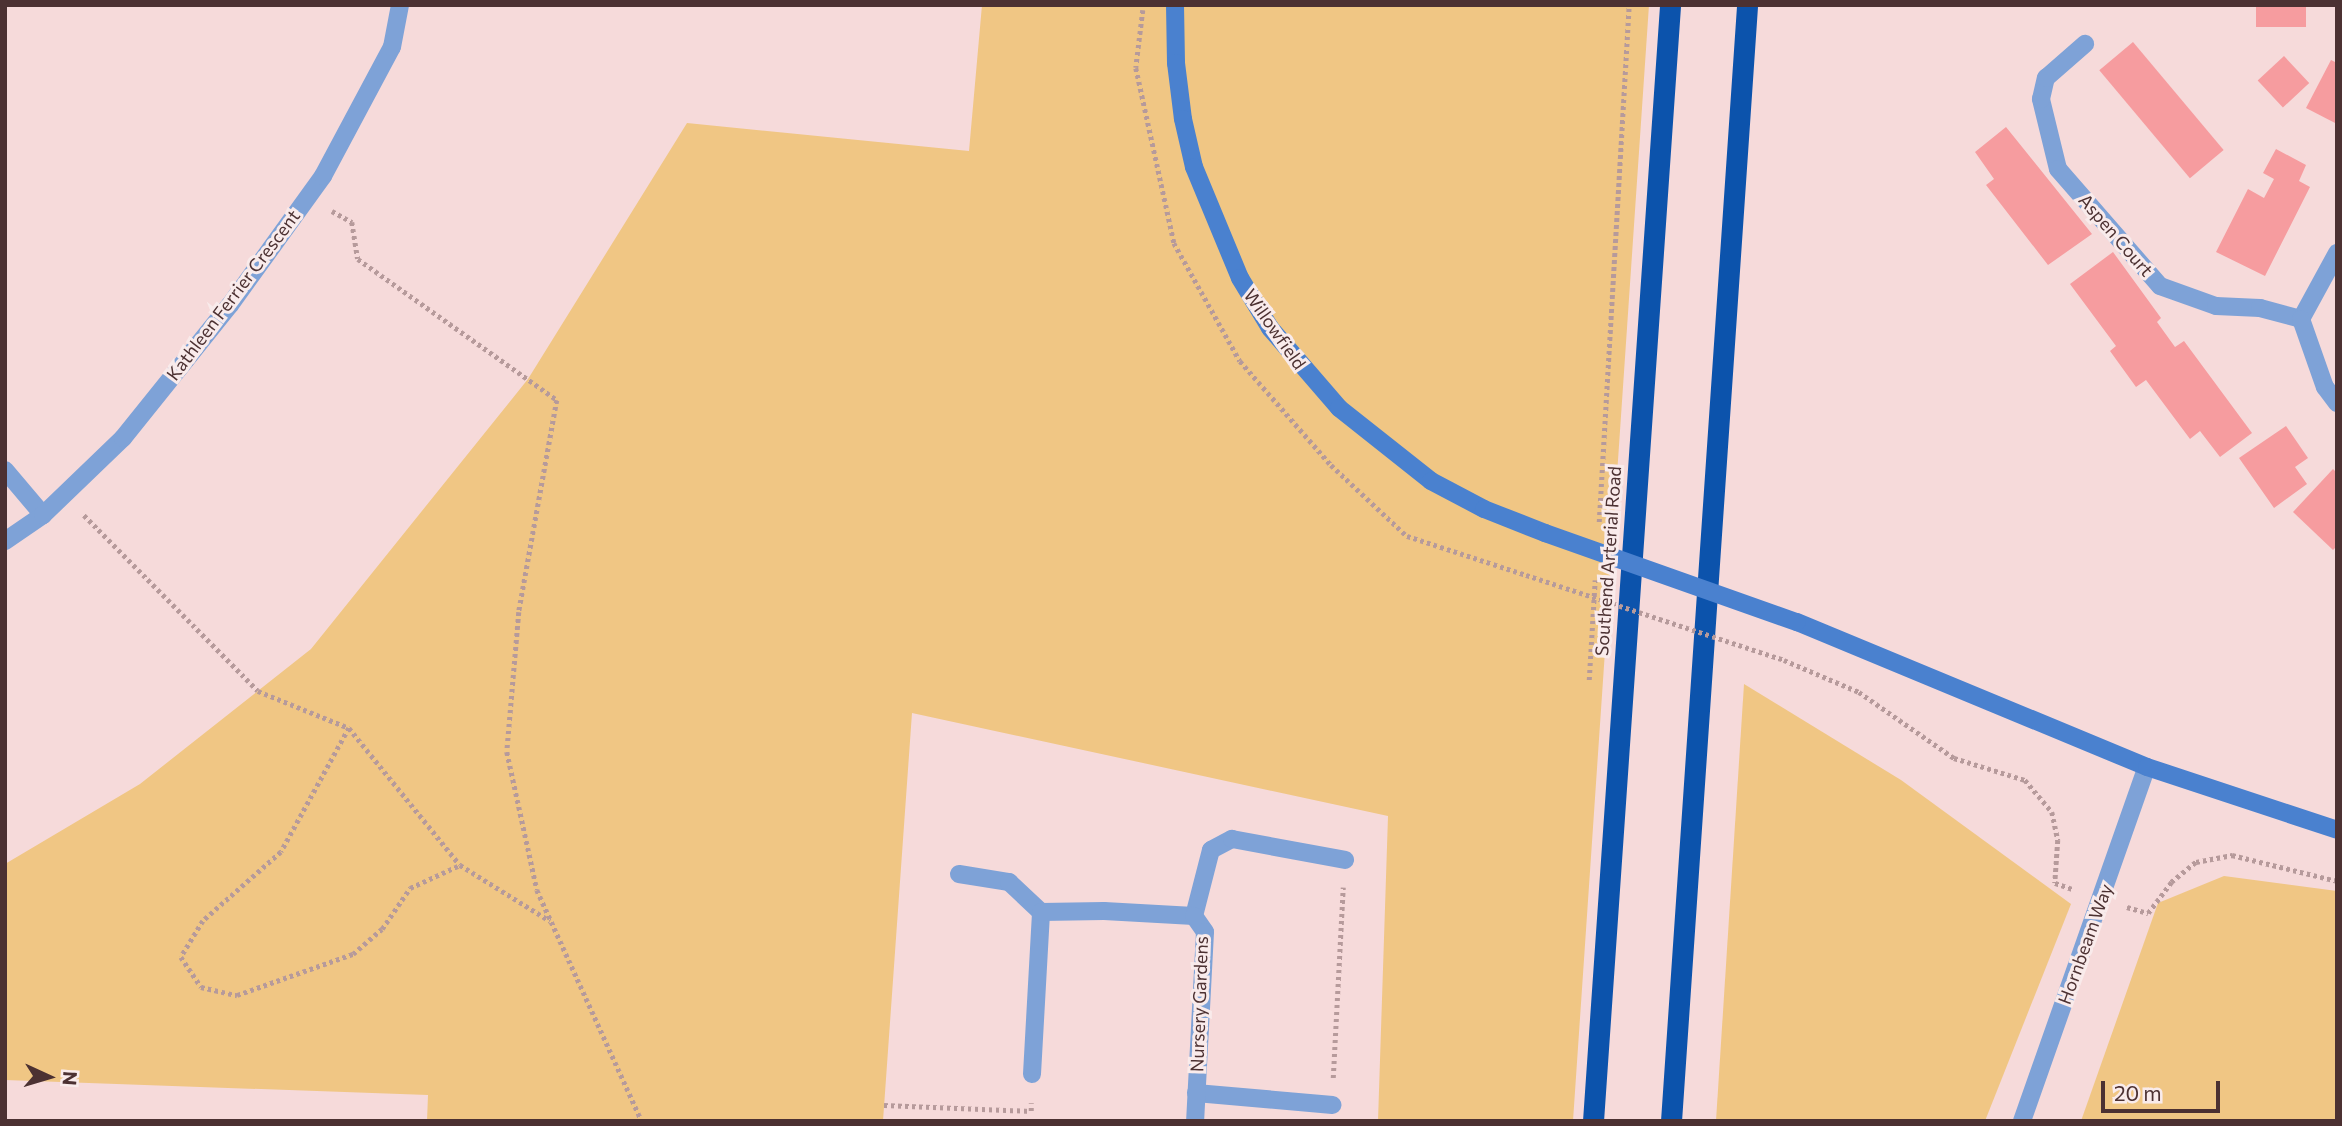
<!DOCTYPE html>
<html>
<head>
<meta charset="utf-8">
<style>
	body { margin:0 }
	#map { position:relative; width:2342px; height:1126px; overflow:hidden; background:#f6dada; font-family:Commissioner,sans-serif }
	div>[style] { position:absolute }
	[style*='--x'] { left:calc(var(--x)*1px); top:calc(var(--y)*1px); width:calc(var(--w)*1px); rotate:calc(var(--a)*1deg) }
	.green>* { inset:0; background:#f0c684 }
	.building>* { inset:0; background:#f69c9f; transform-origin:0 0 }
	.path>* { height:4.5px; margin-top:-2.25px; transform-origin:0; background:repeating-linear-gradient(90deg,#b69a9b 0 3.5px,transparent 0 7px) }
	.lane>* { height:18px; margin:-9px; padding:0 9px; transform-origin:9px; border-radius:9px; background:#7ea2d7 }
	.street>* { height:18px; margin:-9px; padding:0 9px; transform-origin:9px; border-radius:9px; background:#7ea2d7 }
	.secondary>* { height:18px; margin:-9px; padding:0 9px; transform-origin:9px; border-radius:9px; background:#4a81cf }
	.highway>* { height:21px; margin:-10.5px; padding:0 10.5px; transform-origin:10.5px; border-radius:10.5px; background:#0c53ac }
	.path-bridge>* { height:4.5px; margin-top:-2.25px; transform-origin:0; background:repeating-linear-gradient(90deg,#b69a9b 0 3.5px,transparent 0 7px) }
	.secondary-bridge>* { height:18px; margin:-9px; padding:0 9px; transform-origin:9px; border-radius:9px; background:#4a81cf }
	span { translate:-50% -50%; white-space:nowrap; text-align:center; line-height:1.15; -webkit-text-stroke:6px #f9ebeb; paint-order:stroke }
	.street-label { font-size:18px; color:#4c3132 }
	.frame { position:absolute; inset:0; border:7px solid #4c3132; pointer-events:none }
	.north { position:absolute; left:14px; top:1042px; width:70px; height:70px; -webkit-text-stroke:5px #f9ebeb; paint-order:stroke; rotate:94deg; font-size:19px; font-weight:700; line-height:28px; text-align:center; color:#4c3132 }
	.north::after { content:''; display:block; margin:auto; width:24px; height:32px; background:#4c3132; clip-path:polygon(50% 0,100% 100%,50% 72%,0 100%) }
	.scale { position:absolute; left:2101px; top:1081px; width:119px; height:32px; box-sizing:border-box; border:4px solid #4c3132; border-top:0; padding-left:9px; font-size:21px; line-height:24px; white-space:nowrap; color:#4c3132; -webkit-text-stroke:5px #f9ebeb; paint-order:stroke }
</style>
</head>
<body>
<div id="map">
	<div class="green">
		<i style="clip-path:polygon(982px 5px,1649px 5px,1573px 1121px,1378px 1121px,1388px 816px,912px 713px,883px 1121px,427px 1121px,428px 1095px,5px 1080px,5px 864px,140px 784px,311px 649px,528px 379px,687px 123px,969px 151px)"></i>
		<i style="clip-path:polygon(1744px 684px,1901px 780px,2071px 904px,1985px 1121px,1716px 1121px)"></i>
		<i style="clip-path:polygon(2224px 876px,2337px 891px,2337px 1121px,2081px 1121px,2158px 903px)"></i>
	</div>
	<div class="building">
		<i style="left:2256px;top:5px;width:50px;height:22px"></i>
		<i style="left:2133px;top:42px;width:141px;height:44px;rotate:50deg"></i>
		<i style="left:2284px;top:56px;width:37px;height:36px;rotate:47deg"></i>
		<i style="clip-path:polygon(2331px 60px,2337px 63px,2337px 124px,2306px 108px)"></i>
		<i style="clip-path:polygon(2006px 127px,2092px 234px,2048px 265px,1986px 185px,1994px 179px,1975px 152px)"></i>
		<i style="clip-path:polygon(2276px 149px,2306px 165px,2299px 181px,2310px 187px,2265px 276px,2216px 252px,2248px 189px,2264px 198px,2274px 179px,2263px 173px)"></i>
		<i style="clip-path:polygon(2113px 252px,2161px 318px,2157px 322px,2175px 347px,2184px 341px,2252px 433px,2220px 457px,2200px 431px,2190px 439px,2146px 380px,2136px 387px,2110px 351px,2116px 346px,2070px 284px)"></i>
		<i style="clip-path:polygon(2286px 426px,2308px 458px,2295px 467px,2307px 484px,2274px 508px,2239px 458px)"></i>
		<i style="clip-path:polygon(2333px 469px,2337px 473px,2337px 546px,2333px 550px,2293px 512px)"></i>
	</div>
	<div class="path">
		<i style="--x:1143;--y:10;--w:58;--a:96.9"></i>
		<i style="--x:1136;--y:68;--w:179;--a:77.7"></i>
		<i style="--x:1174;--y:243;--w:135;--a:60.8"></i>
		<i style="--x:1240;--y:361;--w:138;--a:48.8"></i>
		<i style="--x:1331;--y:465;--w:104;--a:43.1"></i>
		<i style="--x:1407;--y:536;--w:125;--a:18.1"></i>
		<i style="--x:332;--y:211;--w:23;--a:29"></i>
		<i style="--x:352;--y:222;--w:37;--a:81"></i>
		<i style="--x:358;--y:259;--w:244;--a:35.3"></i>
		<i style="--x:557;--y:400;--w:215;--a:100.2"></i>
		<i style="--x:519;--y:612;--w:141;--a:94.9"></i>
		<i style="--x:507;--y:752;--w:141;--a:77.7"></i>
		<i style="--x:537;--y:890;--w:254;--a:65.6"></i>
		<i style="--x:84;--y:515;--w:247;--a:45.3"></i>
		<i style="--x:258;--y:691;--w:98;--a:22.1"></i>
		<i style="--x:349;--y:728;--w:176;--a:51"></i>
		<i style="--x:460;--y:865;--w:106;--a:31.9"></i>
		<i style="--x:1599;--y:522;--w:518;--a:-86.68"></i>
		<i style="--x:1784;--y:660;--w:82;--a:23.1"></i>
		<i style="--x:1859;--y:692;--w:116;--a:34.8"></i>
		<i style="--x:1954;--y:758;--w:74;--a:17.2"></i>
		<i style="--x:2025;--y:780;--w:42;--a:49.8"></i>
		<i style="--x:2052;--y:812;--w:29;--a:78"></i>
		<i style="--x:2058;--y:840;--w:43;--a:94"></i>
		<i style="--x:2055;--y:883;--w:18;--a:19"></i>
		<i style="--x:1589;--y:680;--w:100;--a:-86.6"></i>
		<i style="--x:349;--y:728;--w:141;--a:118.7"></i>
		<i style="--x:281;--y:852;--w:104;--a:138.5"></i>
		<i style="--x:203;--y:921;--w:42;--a:121.4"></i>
		<i style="--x:181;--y:957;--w:36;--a:56"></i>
		<i style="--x:201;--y:987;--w:37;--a:13"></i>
		<i style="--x:237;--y:995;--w:123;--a:-19.5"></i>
		<i style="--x:353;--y:954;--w:38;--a:-41"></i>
		<i style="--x:382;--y:929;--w:50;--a:-55.7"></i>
		<i style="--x:410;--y:888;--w:55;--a:-24.7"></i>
		<i style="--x:2127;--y:907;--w:22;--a:16"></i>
		<i style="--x:2148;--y:913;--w:39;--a:-53"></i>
		<i style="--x:2171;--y:882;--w:32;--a:-39"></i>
		<i style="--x:2196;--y:862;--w:37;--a:-11"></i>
		<i style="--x:2232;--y:855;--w:108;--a:13.9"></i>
		<i style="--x:1333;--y:1078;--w:191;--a:-87"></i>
		<i style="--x:884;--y:1105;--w:147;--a:2.3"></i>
		<i style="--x:1031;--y:1111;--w:8;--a:-90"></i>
	</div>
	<div class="lane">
		<i style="--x:2058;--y:169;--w:72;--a:-103.7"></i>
		<i style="--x:2041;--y:99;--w:22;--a:-77"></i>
		<i style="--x:2046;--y:78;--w:52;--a:-41.1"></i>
		<i style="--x:1194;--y:916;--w:68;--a:-75.6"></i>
		<i style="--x:1211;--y:850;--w:24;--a:-28"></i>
		<i style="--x:1232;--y:839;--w:115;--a:10.5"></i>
		<i style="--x:1196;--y:1093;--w:137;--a:5"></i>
	</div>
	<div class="street">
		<i style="--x:2058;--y:169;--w:155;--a:48.9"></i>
		<i style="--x:2160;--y:286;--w:59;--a:19.7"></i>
		<i style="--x:2216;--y:306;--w:44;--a:2.6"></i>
		<i style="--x:2260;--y:308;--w:42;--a:15"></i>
		<i style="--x:2337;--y:253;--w:75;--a:118.6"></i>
		<i style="--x:2301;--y:319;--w:72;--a:70.6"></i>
		<i style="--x:2325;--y:387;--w:20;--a:53"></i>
		<i style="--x:5;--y:470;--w:59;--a:49.8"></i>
		<i style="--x:5;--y:541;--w:46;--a:-34.4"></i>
		<i style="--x:43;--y:515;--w:111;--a:-43.9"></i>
		<i style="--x:123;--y:438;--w:171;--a:-51.2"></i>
		<i style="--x:230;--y:305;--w:159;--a:-54.2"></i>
		<i style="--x:323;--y:176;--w:146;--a:-61.9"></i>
		<i style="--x:392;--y:47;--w:43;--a:-79.2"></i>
		<i style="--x:959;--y:874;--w:51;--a:9.1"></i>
		<i style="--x:1009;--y:882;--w:44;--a:43.2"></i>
		<i style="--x:1032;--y:1074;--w:162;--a:-86.8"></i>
		<i style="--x:1041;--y:912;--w:63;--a:-0.9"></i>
		<i style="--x:1104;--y:911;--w:90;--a:3.2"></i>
		<i style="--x:1194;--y:916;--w:19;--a:55"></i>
		<i style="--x:1205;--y:932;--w:189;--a:93"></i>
		<i style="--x:2022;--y:1121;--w:375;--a:-70.6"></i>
	</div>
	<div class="secondary">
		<i style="--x:1175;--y:5;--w:58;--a:89"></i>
		<i style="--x:1176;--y:63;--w:56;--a:82.9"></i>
		<i style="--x:1183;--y:119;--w:49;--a:77.1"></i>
		<i style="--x:1194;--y:167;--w:120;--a:67.5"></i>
		<i style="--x:1240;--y:278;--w:58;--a:59"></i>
		<i style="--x:1270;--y:328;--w:106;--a:49.2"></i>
		<i style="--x:1339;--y:408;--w:117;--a:38.4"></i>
		<i style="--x:1431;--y:481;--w:60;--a:27.8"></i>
		<i style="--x:1484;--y:509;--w:66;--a:21.5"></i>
		<i style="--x:1797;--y:622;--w:379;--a:22.5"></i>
		<i style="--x:2147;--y:767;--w:200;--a:18.3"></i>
	</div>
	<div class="highway">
		<i style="--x:1593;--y:1121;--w:1119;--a:-86.05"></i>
		<i style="--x:1671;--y:1121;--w:1119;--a:-86.1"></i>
	</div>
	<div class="path-bridge">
		<i style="--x:1526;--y:575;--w:272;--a:18.2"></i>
	</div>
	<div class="secondary-bridge">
		<i style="--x:1545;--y:533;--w:267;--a:19.5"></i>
	</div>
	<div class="street-label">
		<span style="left:2116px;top:235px;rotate:49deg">Aspen Court</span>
		<span style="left:233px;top:295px;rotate:-53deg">Kathleen Ferrier Crescent</span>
		<span style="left:1275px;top:329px;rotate:55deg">Willowfield</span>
		<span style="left:1608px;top:561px;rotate:-86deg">Southend Arterial Road</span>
		<span style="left:2085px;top:944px;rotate:-70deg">Hornbeam Way</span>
		<span style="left:1199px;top:1004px;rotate:-88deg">Nursery Gardens</span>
	</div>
	<div class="frame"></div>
	<div class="north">N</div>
	<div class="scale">20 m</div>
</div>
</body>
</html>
